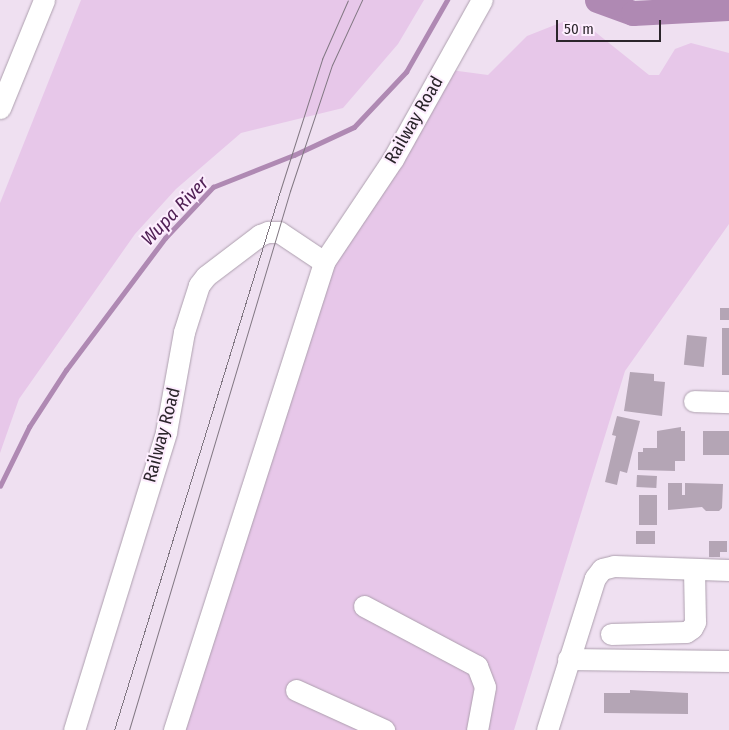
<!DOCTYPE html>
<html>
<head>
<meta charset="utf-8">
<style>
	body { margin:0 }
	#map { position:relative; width:729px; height:730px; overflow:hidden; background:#efe0f1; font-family:"Fira Sans Condensed",sans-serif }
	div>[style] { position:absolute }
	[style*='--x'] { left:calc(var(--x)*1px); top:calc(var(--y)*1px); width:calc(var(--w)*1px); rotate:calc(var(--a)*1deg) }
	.green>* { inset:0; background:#e7c7e9 }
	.stream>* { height:4.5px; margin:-2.25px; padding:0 2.25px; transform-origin:2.25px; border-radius:2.25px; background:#af89b3 }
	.river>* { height:25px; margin:-12.5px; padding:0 12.5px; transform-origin:12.5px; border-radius:12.5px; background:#af89b3 }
	.building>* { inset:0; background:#b4a5b5; transform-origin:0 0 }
	.roads { filter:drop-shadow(0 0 1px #ad9fae) drop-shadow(0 0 1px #ad9fae) }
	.minor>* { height:21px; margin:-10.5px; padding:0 10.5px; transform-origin:10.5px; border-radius:10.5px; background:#fff }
	.tram>* { height:1px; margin:-0.5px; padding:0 0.5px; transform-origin:0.5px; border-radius:0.5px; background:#827883 }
	span { translate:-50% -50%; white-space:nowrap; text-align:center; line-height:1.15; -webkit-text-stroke:4px #fdedfe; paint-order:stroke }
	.street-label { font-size:18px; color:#2b252b }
	.water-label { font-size:19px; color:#4f1f54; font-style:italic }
	.scale { position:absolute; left:556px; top:20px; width:105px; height:22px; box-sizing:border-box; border:2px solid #2b252b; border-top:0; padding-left:6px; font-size:15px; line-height:18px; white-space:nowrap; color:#2b252b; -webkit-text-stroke:4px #fdedfe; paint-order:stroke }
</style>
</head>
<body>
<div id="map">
	<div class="green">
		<i style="clip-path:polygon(81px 0,424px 0,398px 44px,343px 108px,241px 133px,176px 189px,135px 234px,19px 399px,0 453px,0 203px)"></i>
		<i style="clip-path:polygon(565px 21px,594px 31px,649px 75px,659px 75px,675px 49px,691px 43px,729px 53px,729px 224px,625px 371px,514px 730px,174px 730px,324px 262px,443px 69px,488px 75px,527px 36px)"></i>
	</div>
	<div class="stream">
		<i style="--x:0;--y:486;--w:66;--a:-63.8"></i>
		<i style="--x:29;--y:427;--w:68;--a:-57"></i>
		<i style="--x:66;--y:370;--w:165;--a:-53.1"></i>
		<i style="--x:165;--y:238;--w:70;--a:-46.7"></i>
		<i style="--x:213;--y:187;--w:87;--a:-21.6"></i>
		<i style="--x:294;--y:155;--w:66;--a:-25"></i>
		<i style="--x:354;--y:127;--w:76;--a:-46.6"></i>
		<i style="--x:406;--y:72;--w:83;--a:-60.3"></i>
	</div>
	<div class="river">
		<i style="--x:597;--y:0;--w:38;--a:20"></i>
		<i style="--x:633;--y:13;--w:96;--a:-3"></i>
	</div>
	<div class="building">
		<i style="left:720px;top:308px;width:9px;height:12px"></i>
		<i style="left:722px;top:328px;width:7px;height:47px"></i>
		<i style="left:687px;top:335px;width:20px;height:30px;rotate:6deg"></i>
		<i style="clip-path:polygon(630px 372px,654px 374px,654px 381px,665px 382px,662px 416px,624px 411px)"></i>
		<i style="clip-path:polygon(617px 416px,640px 421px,627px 473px,620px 471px,617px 485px,605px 482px,616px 436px,612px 435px)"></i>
		<i style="clip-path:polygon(681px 427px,681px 431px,685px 431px,685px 461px,675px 461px,675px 471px,638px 470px,638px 452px,643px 452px,643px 448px,657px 448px,657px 431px)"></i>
		<i style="left:703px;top:431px;width:26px;height:24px"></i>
		<i style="left:637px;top:475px;width:20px;height:12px;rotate:3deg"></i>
		<i style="clip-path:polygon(668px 483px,682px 483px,682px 495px,685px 495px,685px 483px,723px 484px,722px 508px,719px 511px,706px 511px,702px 507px,668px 510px)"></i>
		<i style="left:639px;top:495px;width:18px;height:30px"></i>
		<i style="left:636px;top:531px;width:19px;height:13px"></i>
		<i style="clip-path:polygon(709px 541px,727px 541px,727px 552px,720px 552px,720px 557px,709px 557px)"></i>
		<i style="clip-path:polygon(630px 690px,688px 693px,688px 714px,604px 713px,604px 693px,630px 693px)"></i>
	</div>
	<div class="roads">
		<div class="minor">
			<i style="--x:0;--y:108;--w:117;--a:-67.8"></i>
			<i style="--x:694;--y:401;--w:35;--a:2"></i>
			<i style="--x:364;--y:606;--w:128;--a:28"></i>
			<i style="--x:477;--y:666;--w:22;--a:69"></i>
			<i style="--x:485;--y:687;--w:44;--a:100.5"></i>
			<i style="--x:611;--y:634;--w:75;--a:-1.5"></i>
			<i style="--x:686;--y:632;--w:7;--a:-34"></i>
			<i style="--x:692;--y:628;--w:7;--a:-63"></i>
			<i style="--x:695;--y:622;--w:53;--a:-91.1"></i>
			<i style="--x:568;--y:659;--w:161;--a:0.7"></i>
			<i style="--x:296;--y:690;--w:97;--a:24.4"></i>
			<i style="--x:74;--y:730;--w:312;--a:-72.8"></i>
			<i style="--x:166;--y:432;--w:102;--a:-79.8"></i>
			<i style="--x:184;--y:332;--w:49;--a:-72.3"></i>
			<i style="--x:199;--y:285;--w:11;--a:-52"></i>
			<i style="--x:206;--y:276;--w:68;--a:-37.2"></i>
			<i style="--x:260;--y:235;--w:9;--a:-21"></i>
			<i style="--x:268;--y:232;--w:11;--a:0"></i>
			<i style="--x:279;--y:232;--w:54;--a:33.7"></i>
			<i style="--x:174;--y:730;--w:491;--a:-72.2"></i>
			<i style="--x:324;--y:262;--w:124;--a:-56.2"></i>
			<i style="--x:393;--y:159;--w:182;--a:-60.8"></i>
			<i style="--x:547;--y:730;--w:159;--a:-72.5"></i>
			<i style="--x:595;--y:578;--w:11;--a:-52"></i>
			<i style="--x:602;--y:569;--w:12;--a:-14"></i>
			<i style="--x:614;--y:566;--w:115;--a:2"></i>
		</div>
	</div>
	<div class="tram">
		<i style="--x:114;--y:730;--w:564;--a:-72.88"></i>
		<i style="--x:280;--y:191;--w:139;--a:-72.3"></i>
		<i style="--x:322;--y:59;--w:64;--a:-66.2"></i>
		<i style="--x:129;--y:730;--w:563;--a:-73.37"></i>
		<i style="--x:290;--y:191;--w:133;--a:-71.6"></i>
		<i style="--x:332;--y:65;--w:72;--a:-65.2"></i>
	</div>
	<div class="street-label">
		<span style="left:414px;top:120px;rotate:-60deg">Railway Road</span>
		<span style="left:162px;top:435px;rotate:-75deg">Railway Road</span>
	</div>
	<div class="water-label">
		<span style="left:175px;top:211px;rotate:-46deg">Wupa River</span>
	</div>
	<div class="scale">50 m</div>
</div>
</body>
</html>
